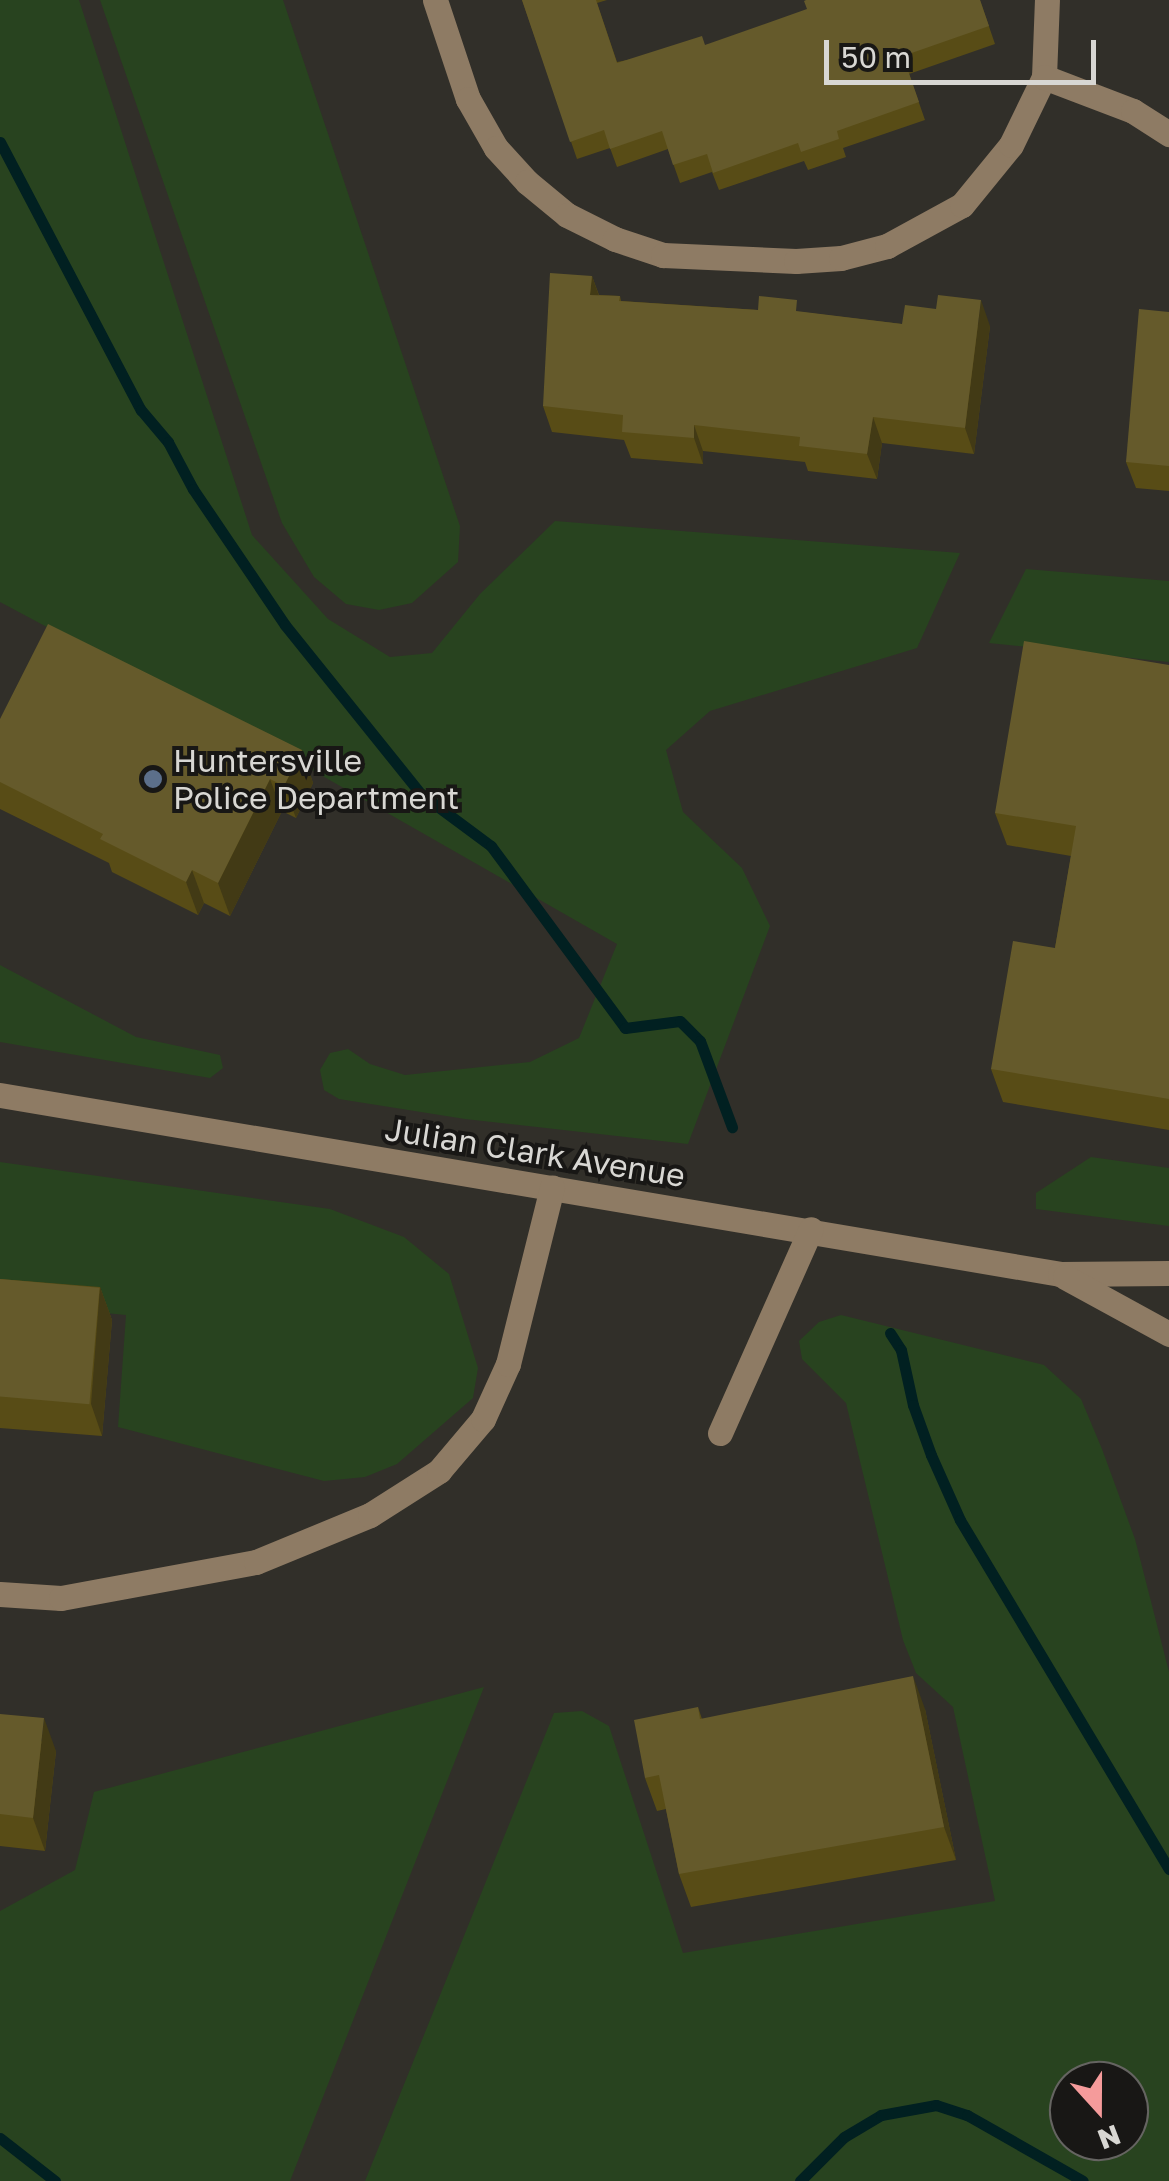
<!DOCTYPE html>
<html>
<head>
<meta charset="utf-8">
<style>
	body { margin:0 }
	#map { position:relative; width:1169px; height:2181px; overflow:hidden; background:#312f29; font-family:"Golos Text",sans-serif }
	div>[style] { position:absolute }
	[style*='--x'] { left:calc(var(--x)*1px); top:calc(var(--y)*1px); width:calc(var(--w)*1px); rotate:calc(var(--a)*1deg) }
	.green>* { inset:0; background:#28431f }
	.stream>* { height:11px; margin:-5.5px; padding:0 5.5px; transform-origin:5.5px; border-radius:5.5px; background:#012021 }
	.minor>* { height:25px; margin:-12.5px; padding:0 12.5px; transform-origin:12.5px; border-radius:12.5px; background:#8e7b64 }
	.wall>* { inset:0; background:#584c16 }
	.shaded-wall>* { inset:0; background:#423a15 }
	.building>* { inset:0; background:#655a2b; transform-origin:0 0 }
	.dots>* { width:28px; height:28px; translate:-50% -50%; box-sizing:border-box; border:5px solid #181715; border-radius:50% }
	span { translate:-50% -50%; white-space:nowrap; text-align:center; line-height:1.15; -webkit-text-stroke:8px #181715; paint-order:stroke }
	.poi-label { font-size:32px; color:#d8d7d3 }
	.left { translate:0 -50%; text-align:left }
	.street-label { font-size:32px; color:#d8d7d3 }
	.north { position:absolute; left:1049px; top:2061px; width:100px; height:100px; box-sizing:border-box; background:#181715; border:2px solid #656461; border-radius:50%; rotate:159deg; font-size:28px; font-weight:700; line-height:40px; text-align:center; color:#d8d7d3 }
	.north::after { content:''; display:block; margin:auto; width:35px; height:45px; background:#f59b9b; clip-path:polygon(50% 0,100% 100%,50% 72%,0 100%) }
	.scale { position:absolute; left:824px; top:40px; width:272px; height:45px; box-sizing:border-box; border:5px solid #d8d7d3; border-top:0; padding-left:12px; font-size:30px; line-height:35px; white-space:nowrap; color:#d8d7d3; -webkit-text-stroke:8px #181715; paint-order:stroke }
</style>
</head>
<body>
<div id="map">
	<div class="green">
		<i style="clip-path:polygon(0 0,79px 0,252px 535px,328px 619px,390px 657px,432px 653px,480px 594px,555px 521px,960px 553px,917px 648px,710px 711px,666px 750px,683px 812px,742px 868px,770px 926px,688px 1144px,465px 1119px,339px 1099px,324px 1090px,320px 1070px,330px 1053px,348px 1049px,370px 1064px,405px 1075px,530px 1062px,579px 1038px,617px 944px,270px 746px,0 602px)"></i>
		<i style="clip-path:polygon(100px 0,283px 0,460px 526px,458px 562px,412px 603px,379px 610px,346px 604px,314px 577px,282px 523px)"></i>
		<i style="clip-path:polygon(1026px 569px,1169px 581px,1169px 662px,989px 643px)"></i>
		<i style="clip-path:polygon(0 965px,136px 1037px,220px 1055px,223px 1068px,210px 1078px,0 1042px)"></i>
		<i style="clip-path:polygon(1091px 1157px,1169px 1168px,1169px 1226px,1036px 1209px,1036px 1193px)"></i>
		<i style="clip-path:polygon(0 1162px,330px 1209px,404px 1237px,449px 1274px,478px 1368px,473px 1398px,397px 1464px,365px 1477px,324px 1481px,118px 1427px,126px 1315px,0 1303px)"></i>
		<i style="clip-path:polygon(evenodd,841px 1315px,1044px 1365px,1081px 1399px,1102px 1449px,1135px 1539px,1169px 1672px,1169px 2181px,365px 2181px,554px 1713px,582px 1711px,609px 1726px,683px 1953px,995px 1901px,953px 1707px,916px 1673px,903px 1640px,846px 1403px,802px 1359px,799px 1341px,819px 1322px,841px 1315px,1069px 2081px,1129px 2081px,1129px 2141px,1069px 2141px,1069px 2081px)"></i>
		<i style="clip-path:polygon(484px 1687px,290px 2181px,0 2181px,0 1911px,75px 1870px,94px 1792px)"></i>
	</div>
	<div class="stream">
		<i style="--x:0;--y:142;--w:303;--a:62.3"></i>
		<i style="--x:141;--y:410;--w:42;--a:49.8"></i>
		<i style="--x:168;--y:442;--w:53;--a:62"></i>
		<i style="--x:193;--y:489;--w:164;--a:55.9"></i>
		<i style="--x:285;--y:625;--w:217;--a:51.2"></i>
		<i style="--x:421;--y:794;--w:87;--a:36.6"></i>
		<i style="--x:491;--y:846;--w:226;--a:53.6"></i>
		<i style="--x:625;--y:1028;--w:55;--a:-7.3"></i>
		<i style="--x:680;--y:1021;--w:28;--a:45"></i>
		<i style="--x:700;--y:1041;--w:92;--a:69.6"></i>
		<i style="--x:890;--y:1333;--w:20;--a:57"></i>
		<i style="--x:901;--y:1350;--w:56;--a:77.7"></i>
		<i style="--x:913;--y:1405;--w:53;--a:70.2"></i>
		<i style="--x:931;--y:1455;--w:71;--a:66"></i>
		<i style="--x:960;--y:1520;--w:407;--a:59.1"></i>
		<i style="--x:0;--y:2138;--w:70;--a:38"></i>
		<i style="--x:800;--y:2181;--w:62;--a:-45"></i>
		<i style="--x:844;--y:2137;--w:43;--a:-30.7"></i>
		<i style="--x:881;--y:2115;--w:56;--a:-10.3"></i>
		<i style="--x:936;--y:2105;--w:33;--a:18"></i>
		<i style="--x:967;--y:2115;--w:133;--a:29.6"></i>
	</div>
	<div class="minor">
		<i style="--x:435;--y:0;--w:104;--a:71.6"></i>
		<i style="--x:468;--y:99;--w:56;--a:60.3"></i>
		<i style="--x:496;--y:148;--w:46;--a:47.6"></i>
		<i style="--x:527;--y:182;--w:52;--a:39.5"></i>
		<i style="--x:567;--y:215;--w:54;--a:26.6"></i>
		<i style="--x:615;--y:239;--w:51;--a:18.4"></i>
		<i style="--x:663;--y:255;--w:133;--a:2.6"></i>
		<i style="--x:796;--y:261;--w:45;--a:-3.8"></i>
		<i style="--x:841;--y:258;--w:48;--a:-14.6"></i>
		<i style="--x:887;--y:246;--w:85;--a:-28.7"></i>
		<i style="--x:962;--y:205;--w:77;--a:-50.8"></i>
		<i style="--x:1011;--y:145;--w:76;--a:-64.1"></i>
		<i style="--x:1044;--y:77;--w:77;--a:-87.8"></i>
		<i style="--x:1044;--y:77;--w:95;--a:20.9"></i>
		<i style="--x:1133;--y:111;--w:43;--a:32.6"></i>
		<i style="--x:0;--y:1095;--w:1075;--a:9.58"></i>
		<i style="--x:1060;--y:1274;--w:109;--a:-0.5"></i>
		<i style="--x:1065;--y:1277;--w:119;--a:28.7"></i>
		<i style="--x:720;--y:1433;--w:223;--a:-66"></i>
		<i style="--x:0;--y:1594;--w:61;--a:3.8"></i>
		<i style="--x:61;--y:1598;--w:198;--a:-10.5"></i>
		<i style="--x:256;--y:1562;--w:123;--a:-22.4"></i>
		<i style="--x:370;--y:1515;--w:82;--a:-32.5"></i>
		<i style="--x:439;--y:1471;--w:68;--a:-49.8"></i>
		<i style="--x:483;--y:1419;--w:60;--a:-65.6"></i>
		<i style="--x:508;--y:1364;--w:182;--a:-76"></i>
	</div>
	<div class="wall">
		<i style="clip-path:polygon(522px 0,607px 0,597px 3px,617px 62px,705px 45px,980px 0,995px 44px,909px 74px,925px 120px,843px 148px,846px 157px,808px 170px,804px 161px,719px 190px,712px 172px,680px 183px,668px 149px,617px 167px,610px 148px,577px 159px)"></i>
		<i style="clip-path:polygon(592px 276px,599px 295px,620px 296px,621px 301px,758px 310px,801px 312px,902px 324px,990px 326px,974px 454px,882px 443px,877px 479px,808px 471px,805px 462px,703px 451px,703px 464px,631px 458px,624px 440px,552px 432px,543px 406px)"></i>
		<i style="clip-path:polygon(1169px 312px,1169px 491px,1136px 488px,1126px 462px)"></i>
		<i style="clip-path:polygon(1169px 665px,1169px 1130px,1003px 1102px,991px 1069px,1055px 948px,1071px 856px,1007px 845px,995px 813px)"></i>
		<i style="clip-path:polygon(0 719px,302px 750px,313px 783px,296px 818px,282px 811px,230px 916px,204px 903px,198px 915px,112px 872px,109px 863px,0 809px)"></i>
		<i style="clip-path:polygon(0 1279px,100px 1287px,112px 1320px,102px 1436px,0 1428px)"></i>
		<i style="clip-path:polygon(698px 1707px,702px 1719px,925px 1709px,956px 1860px,691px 1907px,679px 1874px,666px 1809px,657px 1811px,645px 1778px)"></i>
		<i style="clip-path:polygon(0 1714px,56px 1751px,45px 1851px,0 1846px)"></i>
	</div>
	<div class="shaded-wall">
		<i style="clip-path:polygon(592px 276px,601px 302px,590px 295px)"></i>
		<i style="clip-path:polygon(981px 300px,990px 326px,974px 454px,965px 428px)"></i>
		<i style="clip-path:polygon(873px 417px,882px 443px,877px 479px,867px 454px)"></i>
		<i style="clip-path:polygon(694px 425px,703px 451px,703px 464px,694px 438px)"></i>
		<i style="clip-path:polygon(302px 750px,313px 783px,296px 818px,284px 786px)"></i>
		<i style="clip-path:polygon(270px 779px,282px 811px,230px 916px,218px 883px)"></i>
		<i style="clip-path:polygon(192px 870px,204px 903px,198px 915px,186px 882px)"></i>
		<i style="clip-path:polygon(100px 1287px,112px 1320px,102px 1436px,91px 1404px)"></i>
		<i style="clip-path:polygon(913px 1676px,925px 1709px,956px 1860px,944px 1827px)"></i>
		<i style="clip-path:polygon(44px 1718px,56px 1751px,45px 1851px,33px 1818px)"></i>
	</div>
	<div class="building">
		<i style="clip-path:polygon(522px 0,596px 0,617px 63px,702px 36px,705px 45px,807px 9px,804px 1px,806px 0,980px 0,989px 26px,903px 56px,919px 102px,837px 131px,839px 139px,801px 152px,798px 143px,713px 173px,707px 154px,673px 165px,662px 131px,610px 149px,604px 130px,570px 142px)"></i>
		<i style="clip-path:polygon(550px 273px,592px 276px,590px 295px,620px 296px,619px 301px,758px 310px,759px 296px,797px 300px,796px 311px,902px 324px,905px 305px,936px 309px,938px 295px,981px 300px,965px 428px,873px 417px,867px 454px,799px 446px,800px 437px,694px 425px,694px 438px,622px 432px,623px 415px,543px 406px)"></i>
		<i style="clip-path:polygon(1139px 309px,1169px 312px,1169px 466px,1126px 462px)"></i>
		<i style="clip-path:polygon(48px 624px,302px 750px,284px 786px,270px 779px,218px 883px,192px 870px,186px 882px,100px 839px,103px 834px,0 782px,0 719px)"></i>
		<i style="clip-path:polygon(1024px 641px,1169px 665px,1169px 1099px,991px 1069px,1013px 941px,1055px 948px,1076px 826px,995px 813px)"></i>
		<i style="left:0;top:1279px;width:100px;height:117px;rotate:5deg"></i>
		<i style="clip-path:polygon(913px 1676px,944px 1827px,679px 1874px,659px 1775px,645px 1778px,634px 1720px,698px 1707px,700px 1719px)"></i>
		<i style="clip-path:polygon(0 1714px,44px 1718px,33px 1818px,0 1814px)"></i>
	</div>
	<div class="dots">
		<i style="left:153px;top:779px;background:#5c6f8a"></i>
	</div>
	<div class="poi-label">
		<span class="left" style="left:173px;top:779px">Huntersville<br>Police Department</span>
	</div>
	<div class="street-label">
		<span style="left:535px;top:1152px;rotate:9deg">Julian Clark Avenue</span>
	</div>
	<div class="north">N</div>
	<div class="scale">50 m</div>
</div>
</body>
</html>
